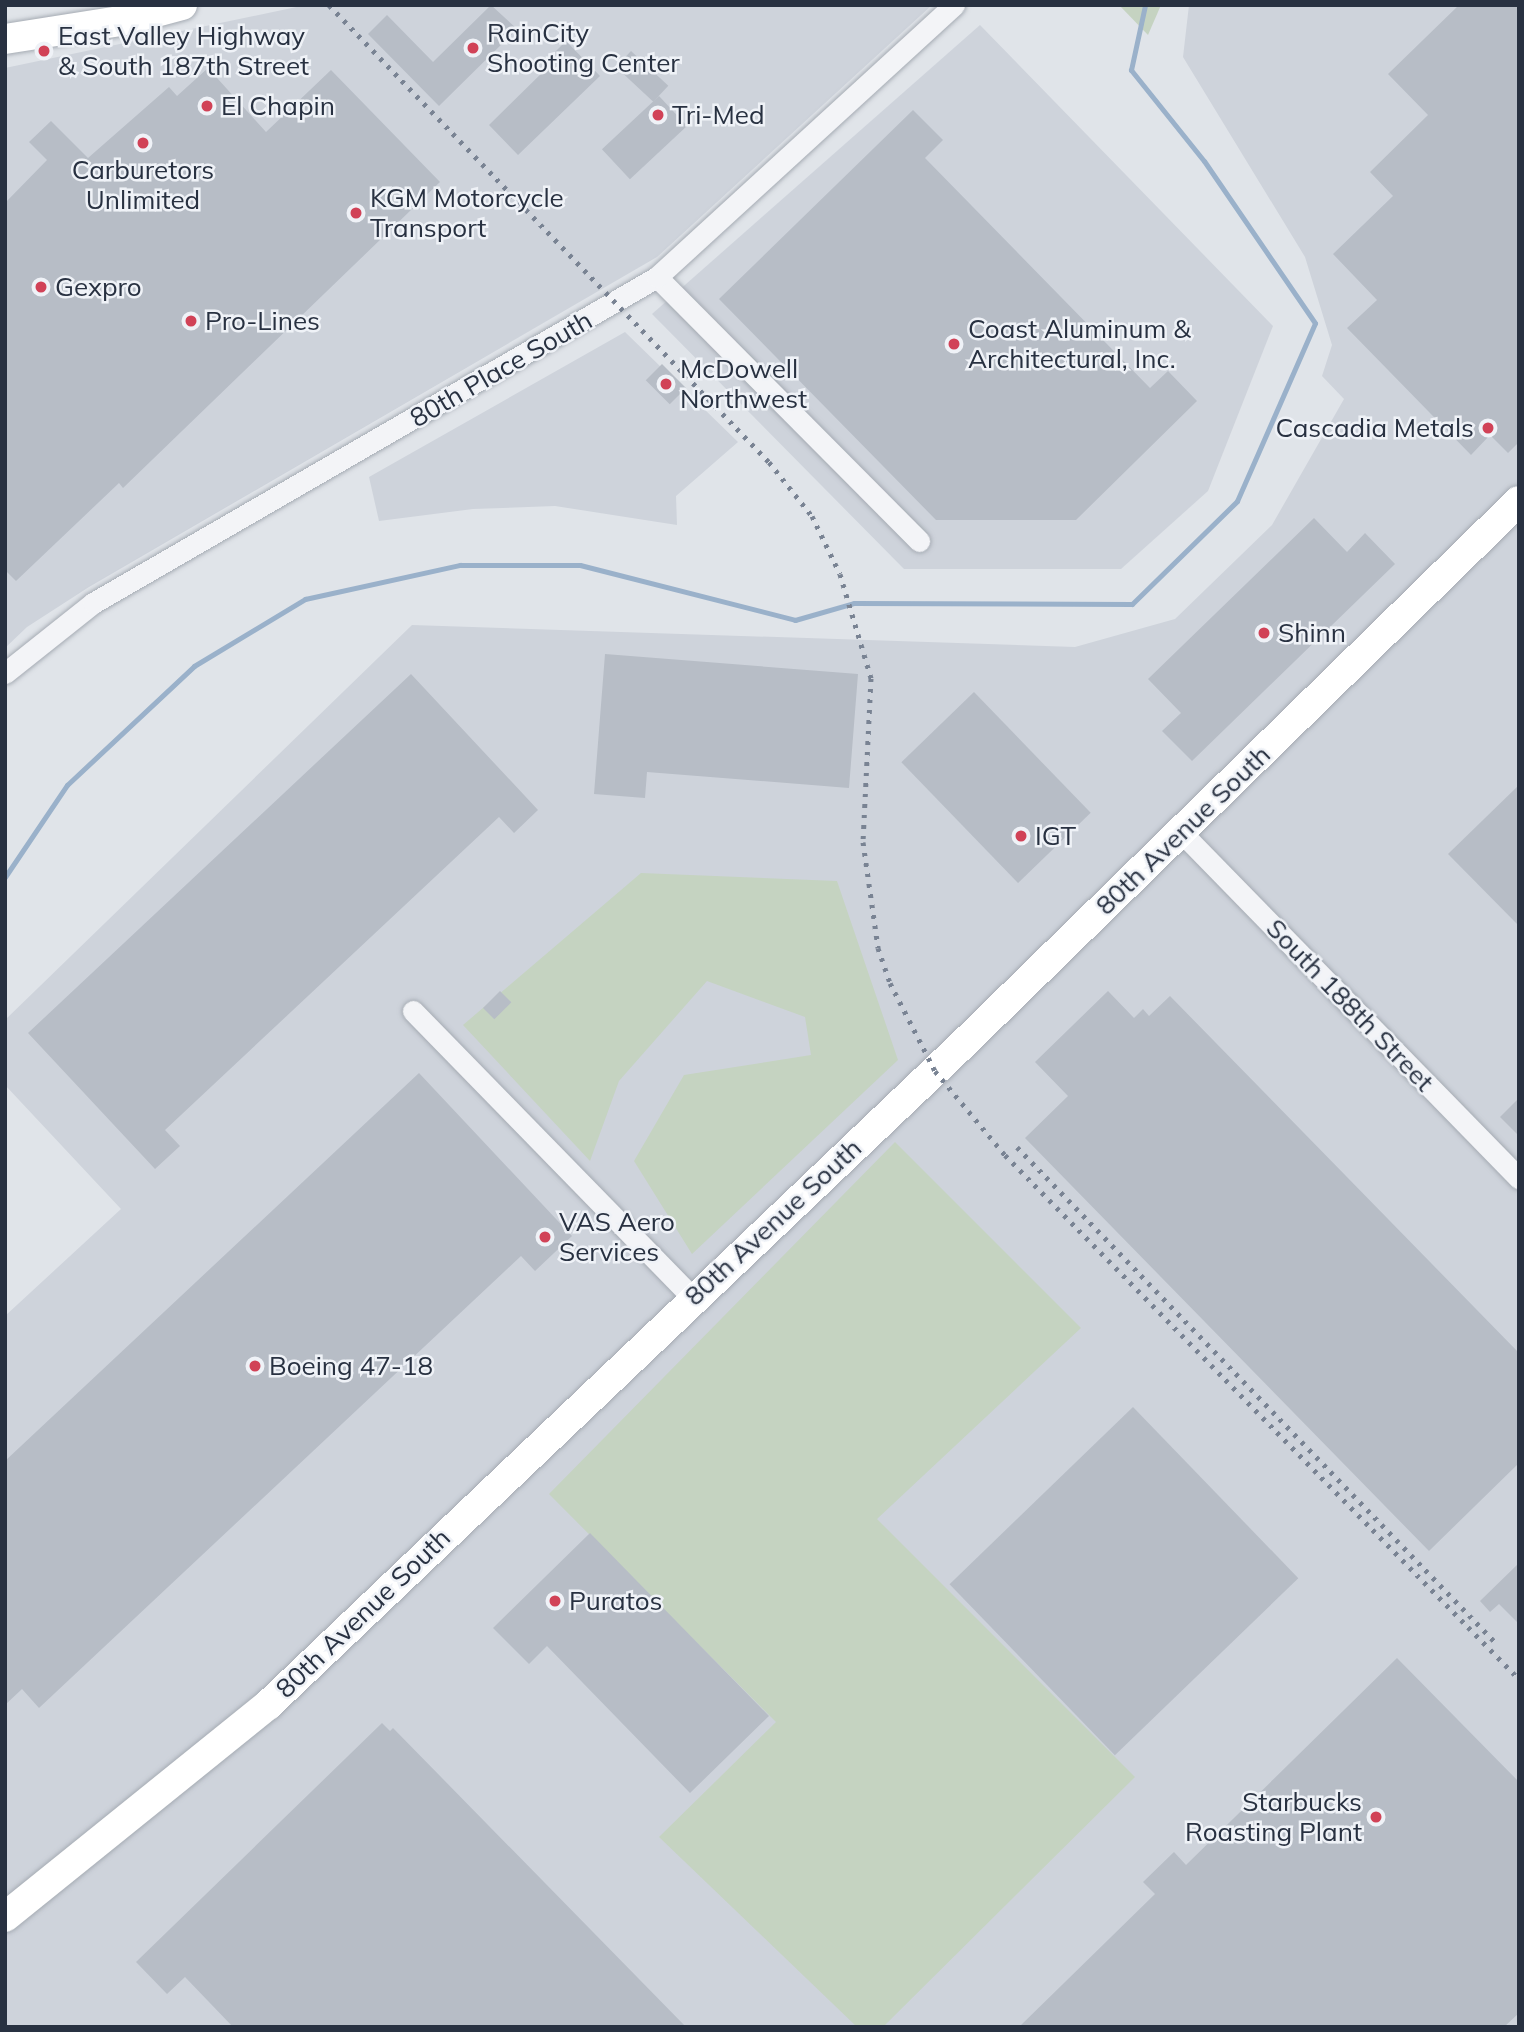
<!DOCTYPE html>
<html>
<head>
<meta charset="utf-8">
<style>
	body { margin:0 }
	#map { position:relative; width:1524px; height:2032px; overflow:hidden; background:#e0e4e9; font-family:Mulish,sans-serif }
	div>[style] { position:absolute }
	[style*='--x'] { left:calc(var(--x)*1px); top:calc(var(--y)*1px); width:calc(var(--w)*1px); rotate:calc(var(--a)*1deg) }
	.built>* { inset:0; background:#ced3db }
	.green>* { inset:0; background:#c5d3c1 }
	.stream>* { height:5px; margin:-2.5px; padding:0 2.5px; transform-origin:2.5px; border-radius:2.5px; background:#9ab1ca }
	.building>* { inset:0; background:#b7bdc6; transform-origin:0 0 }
	.roads { filter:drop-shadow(0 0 2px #a5abb3) drop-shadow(0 0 2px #a5abb3) }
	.street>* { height:21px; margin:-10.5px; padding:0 10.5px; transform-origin:10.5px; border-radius:10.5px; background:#f3f4f7 }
	.secondary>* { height:30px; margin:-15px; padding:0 15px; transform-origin:15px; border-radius:15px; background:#fff }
	.rail>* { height:5px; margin-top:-2.5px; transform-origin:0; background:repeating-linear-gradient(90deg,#798393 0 3.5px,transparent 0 10.5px) }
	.dots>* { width:19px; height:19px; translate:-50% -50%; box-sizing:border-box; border:4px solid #eff2f7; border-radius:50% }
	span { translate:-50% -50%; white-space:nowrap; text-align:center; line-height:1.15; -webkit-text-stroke:5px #eff2f7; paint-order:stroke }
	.poi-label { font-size:26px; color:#283141 }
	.left { translate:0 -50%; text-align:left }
	.right { translate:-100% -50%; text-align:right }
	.street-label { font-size:26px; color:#283141 }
	.frame { position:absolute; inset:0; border:7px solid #283141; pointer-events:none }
</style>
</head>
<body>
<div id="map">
	<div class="built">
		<i style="clip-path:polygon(306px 5px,932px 5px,657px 257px,89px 587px,27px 627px,5px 648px,5px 68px)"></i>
		<i style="clip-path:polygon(1189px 5px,1519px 5px,1519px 2027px,5px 2027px,5px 1316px,121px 1209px,5px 1085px,5px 1020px,412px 625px,1075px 647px,1175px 619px,1272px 525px,1344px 399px,1322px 376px,1332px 345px,1305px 257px,1183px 57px)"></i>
		<i style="clip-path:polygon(980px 25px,1273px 326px,1208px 491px,1121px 569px,904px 569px,652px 314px)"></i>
		<i style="clip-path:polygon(625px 332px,738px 442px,676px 496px,677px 525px,555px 506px,473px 509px,379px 521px,369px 477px)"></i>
	</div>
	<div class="green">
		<i style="clip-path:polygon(1119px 5px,1161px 5px,1148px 35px)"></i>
		<i style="clip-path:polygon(641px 873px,837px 881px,898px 1060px,692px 1254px,634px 1161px,684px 1075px,811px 1055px,805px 1017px,707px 981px,619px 1081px,590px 1161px,463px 1025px)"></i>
		<i style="clip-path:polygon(895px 1142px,1081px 1328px,877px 1519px,1135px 1777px,883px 2027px,857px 2027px,659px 1837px,776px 1722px,549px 1494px)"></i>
	</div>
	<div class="stream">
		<i style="--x:5;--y:877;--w:111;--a:-56"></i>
		<i style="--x:67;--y:785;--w:174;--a:-43.1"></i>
		<i style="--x:194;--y:666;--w:130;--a:-31.1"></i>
		<i style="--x:305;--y:599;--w:159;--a:-12.4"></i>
		<i style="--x:460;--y:565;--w:120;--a:0"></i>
		<i style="--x:580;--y:565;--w:222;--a:14.3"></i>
		<i style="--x:795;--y:620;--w:61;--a:-16.1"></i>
		<i style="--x:854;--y:603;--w:278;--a:0.2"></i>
		<i style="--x:1132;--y:604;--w:147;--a:-44.4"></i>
		<i style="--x:1237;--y:501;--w:194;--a:-66.3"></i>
		<i style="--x:1315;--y:323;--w:196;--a:-124.4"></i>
		<i style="--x:1204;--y:161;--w:117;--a:-128.7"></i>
		<i style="--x:1131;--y:70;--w:66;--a:-77.8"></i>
	</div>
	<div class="building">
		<i style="clip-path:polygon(491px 5px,517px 29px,439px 106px,368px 34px,387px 15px,433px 62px)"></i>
		<i style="clip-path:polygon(1459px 5px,1519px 5px,1519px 442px,1508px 453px,1490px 435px,1471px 455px,1347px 328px,1377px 300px,1333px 254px,1393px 196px,1370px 172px,1428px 115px,1388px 74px)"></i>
		<i style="clip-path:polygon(566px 41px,600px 76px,518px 155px,489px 125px,550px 65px,546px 61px)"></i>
		<i style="left:631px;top:51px;width:51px;height:22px;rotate:43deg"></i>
		<i style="clip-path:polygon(208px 68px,266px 132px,331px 70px,440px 182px,123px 488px,119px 483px,16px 581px,5px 570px,5px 203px,47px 160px,29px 142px,51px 121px,88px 158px,169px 87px,177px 96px)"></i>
		<i style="left:659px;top:96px;width:41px;height:78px;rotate:47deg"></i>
		<i style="clip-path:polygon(913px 110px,943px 140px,925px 158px,1150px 388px,1168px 371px,1197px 401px,1076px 520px,936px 520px,719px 299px)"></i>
		<i style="left:662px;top:364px;width:34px;height:23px;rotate:45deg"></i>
		<i style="clip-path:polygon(1314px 518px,1347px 552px,1365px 533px,1395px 564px,1192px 761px,1162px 731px,1181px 713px,1148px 679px)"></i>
		<i style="clip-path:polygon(605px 654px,858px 674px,849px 788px,647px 772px,645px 798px,594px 794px)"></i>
		<i style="clip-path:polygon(411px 674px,538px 810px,514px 833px,499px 817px,165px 1130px,180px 1146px,155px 1169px,28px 1033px)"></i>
		<i style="left:974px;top:692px;width:168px;height:101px;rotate:46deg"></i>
		<i style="clip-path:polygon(1519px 785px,1519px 926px,1448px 854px)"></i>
		<i style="left:500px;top:991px;width:16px;height:24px;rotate:45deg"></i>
		<i style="clip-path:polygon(1108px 991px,1134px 1018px,1143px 1009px,1149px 1016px,1170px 996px,1519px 1353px,1519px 1463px,1429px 1551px,1025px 1138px,1068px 1096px,1035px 1062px)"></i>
		<i style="clip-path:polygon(419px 1073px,572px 1236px,535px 1271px,521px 1256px,39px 1708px,22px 1689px,5px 1705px,5px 1461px)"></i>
		<i style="clip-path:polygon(1519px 1098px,1519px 1136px,1500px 1117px)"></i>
		<i style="left:1133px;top:1407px;width:238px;height:255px;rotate:46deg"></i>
		<i style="clip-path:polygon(590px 1533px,769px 1716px,690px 1793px,547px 1646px,529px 1664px,493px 1628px)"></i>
		<i style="clip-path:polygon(1519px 1563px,1519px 1624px,1499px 1604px,1490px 1612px,1480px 1601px)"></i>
		<i style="clip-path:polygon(1397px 1658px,1519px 1782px,1519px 2013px,1504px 2027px,1019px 2027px,1155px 1894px,1143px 1882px,1174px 1852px,1186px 1865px)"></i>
		<i style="clip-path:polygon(382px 1723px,390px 1731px,393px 1728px,686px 2027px,233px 2027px,185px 1977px,167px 1994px,136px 1962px)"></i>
	</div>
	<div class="roads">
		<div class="street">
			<i style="--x:657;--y:277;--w:372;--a:45.2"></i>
			<i style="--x:5;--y:673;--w:112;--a:-38.5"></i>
			<i style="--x:93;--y:603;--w:651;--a:-30.03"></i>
			<i style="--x:657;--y:277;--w:403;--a:-42.5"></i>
			<i style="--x:1181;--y:832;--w:484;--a:45.7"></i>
			<i style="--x:413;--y:1011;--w:400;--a:45.7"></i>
		</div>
		<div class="secondary">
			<i style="--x:5;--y:39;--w:122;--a:-8.9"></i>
			<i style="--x:126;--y:20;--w:58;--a:-15"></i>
			<i style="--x:5;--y:1917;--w:338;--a:-38.9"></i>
			<i style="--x:268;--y:1705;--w:955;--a:-43.56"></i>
			<i style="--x:960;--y:1047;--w:781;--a:-44.33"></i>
		</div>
	</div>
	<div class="rail">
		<i style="--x:329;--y:5;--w:634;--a:46.09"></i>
		<i style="--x:769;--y:462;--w:69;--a:51.5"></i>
		<i style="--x:812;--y:516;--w:64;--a:64.2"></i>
		<i style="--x:840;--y:574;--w:109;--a:73.4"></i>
		<i style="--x:871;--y:678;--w:164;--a:92.8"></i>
		<i style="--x:863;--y:842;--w:107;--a:81.9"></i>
		<i style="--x:878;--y:948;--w:37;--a:71"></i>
		<i style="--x:890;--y:983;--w:99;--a:62.9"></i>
		<i style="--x:935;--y:1071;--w:109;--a:50.2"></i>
		<i style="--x:1005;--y:1155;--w:734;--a:45.55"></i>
		<i style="--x:1017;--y:1147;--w:687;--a:46"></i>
	</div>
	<div class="dots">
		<i style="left:473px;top:48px;background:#d14257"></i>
		<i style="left:44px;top:51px;background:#d14257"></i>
		<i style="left:207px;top:106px;background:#d14257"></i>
		<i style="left:658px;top:115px;background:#d14257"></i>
		<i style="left:143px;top:143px;background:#d14257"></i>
		<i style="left:356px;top:213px;background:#d14257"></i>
		<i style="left:41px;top:287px;background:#d14257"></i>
		<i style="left:191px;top:321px;background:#d14257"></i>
		<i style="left:954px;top:344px;background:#d14257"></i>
		<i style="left:666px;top:384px;background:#d14257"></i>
		<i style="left:1488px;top:428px;background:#d14257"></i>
		<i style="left:1264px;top:633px;background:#d14257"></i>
		<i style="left:1021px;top:836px;background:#d14257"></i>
		<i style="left:545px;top:1237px;background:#d14257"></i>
		<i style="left:255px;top:1366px;background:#d14257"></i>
		<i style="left:555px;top:1601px;background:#d14257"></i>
		<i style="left:1376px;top:1817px;background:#d14257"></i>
	</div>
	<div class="poi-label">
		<span class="left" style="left:487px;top:48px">RainCity<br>Shooting Center</span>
		<span class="left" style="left:58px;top:51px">East Valley Highway<br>&amp; South 187th Street</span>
		<span class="left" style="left:221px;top:106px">El Chapin</span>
		<span class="left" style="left:672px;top:115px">Tri-Med</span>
		<span style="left:143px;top:185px">Carburetors<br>Unlimited</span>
		<span class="left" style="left:370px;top:213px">KGM Motorcycle<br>Transport</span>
		<span class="left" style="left:55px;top:287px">Gexpro</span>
		<span class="left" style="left:205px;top:321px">Pro-Lines</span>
		<span class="left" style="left:968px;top:344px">Coast Aluminum &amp;<br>Architectural, Inc.</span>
		<span class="left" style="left:680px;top:384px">McDowell<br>Northwest</span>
		<span class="right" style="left:1474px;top:428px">Cascadia Metals</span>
		<span class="left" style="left:1278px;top:633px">Shinn</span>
		<span class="left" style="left:1035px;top:836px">IGT</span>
		<span class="left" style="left:559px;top:1237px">VAS Aero<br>Services</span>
		<span class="left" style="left:269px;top:1366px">Boeing 47-18</span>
		<span class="left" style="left:569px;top:1601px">Puratos</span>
		<span class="right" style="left:1362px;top:1817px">Starbucks<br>Roasting Plant</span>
	</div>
	<div class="street-label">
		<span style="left:501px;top:369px;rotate:-30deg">80th Place South</span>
		<span style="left:1183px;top:830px;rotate:-44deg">80th Avenue South</span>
		<span style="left:1350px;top:1005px;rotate:46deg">South 188th Street</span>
		<span style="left:773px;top:1222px;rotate:-43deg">80th Avenue South</span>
		<span style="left:363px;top:1613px;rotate:-44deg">80th Avenue South</span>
	</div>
	<div class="frame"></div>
</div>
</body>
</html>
